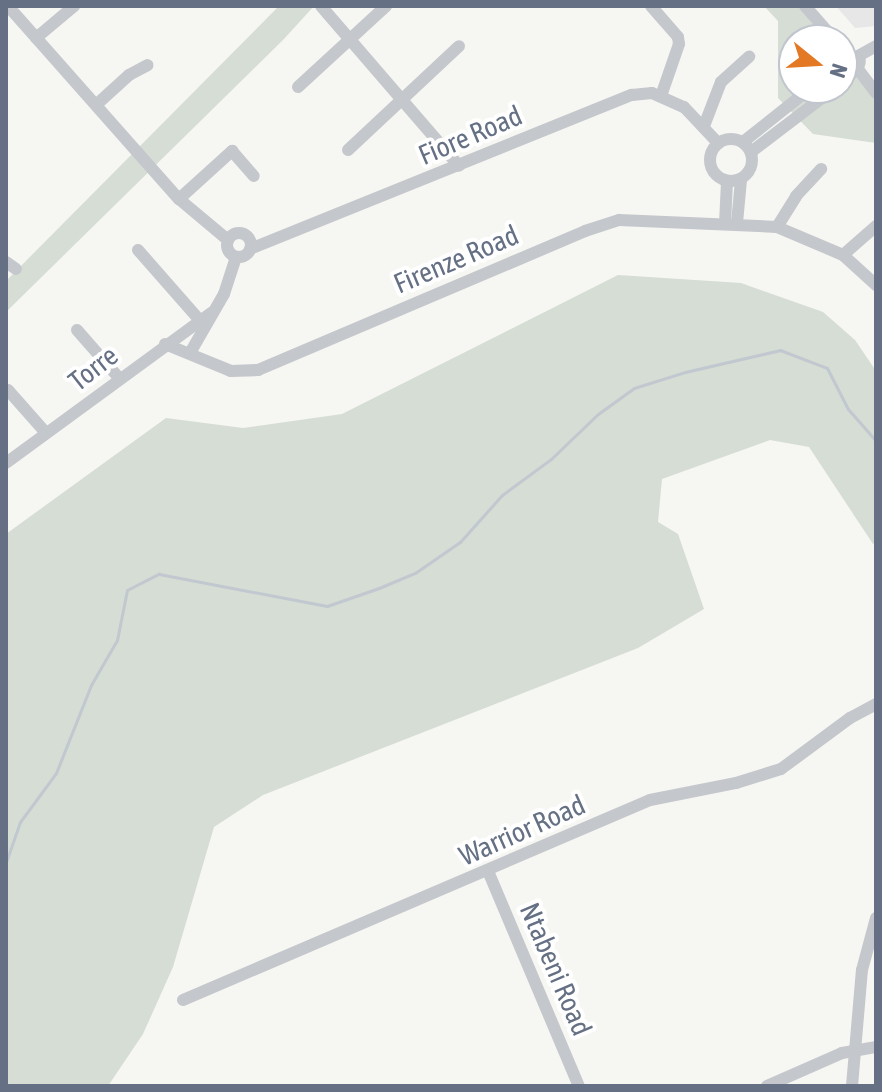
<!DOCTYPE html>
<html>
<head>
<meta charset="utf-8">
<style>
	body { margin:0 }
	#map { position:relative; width:882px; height:1092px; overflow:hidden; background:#f6f6f3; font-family:"Asap Condensed",sans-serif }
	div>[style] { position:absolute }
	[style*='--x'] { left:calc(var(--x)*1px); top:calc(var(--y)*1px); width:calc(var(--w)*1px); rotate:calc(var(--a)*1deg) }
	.built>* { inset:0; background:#e6e7e6 }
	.green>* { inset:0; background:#d6ddd4 }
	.stream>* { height:3px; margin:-1.5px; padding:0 1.5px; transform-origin:1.5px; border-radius:1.5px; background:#c1c8cf }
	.minor>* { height:12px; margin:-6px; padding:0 6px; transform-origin:6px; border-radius:6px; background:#c4c7cb }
	.minor>.ring { margin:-6px; padding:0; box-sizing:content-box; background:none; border:12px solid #c4c7cb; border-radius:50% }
	span { translate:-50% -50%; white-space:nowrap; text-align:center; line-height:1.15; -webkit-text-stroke:8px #fff; paint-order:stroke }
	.street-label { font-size:28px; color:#657084 }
	.frame { position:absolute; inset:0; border:8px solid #657084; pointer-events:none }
	.north { position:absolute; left:778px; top:24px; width:80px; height:80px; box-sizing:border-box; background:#fff; border:2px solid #c1c6ce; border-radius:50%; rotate:108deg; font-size:22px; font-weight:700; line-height:32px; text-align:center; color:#657084 }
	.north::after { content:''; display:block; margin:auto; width:28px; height:36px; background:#e47925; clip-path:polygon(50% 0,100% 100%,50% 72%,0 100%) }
</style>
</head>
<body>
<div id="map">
	<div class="built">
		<i style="clip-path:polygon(836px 6px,876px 6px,876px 26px,855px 28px)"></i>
	</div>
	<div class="green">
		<i style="clip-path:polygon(279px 6px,314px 6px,284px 39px,6px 312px,6px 281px)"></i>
		<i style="clip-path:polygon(764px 6px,805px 6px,835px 40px,794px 40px,794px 88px,842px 88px,842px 48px,876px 93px,876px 143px,813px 134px,778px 98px,778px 21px)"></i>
		<i style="clip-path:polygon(618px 275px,741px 283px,823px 312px,855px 340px,876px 371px,876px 542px,873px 544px,809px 447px,770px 440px,662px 479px,658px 522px,678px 534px,704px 609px,638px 648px,263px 795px,214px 827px,173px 967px,143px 1034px,108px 1086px,6px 1086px,6px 534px,166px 418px,243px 428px,342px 414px)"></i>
	</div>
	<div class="stream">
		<i style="--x:6;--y:862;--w:42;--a:-70.7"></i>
		<i style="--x:20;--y:822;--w:61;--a:-53.7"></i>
		<i style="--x:56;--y:773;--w:95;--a:-68.3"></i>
		<i style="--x:91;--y:685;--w:52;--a:-60"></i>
		<i style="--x:117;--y:640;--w:51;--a:-78.7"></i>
		<i style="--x:127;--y:590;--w:36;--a:-27"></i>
		<i style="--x:159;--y:574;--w:171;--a:10.8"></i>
		<i style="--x:327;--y:606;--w:55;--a:-19.1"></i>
		<i style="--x:379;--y:588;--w:39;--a:-23"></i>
		<i style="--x:415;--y:573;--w:55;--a:-34.6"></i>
		<i style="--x:460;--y:542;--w:63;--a:-48.2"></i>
		<i style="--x:502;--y:495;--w:61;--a:-36.3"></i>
		<i style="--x:551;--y:459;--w:65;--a:-43.8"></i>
		<i style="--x:598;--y:414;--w:44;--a:-35.8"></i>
		<i style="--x:634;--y:388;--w:53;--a:-17.4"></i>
		<i style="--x:685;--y:372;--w:98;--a:-13"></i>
		<i style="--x:780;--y:350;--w:50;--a:21"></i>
		<i style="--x:827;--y:368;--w:46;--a:62.9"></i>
		<i style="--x:848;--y:409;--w:43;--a:48.8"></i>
	</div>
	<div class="minor">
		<i style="--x:8;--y:6;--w:258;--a:48.5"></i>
		<i style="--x:179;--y:199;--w:64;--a:39.9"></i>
		<i style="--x:321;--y:6;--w:211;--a:49.2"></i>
		<i style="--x:651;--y:6;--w:41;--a:48.9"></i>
		<i style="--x:678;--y:37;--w:7;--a:82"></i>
		<i style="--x:679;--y:44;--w:55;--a:109.1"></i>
		<i style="--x:805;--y:6;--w:45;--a:48.6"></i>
		<i style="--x:36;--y:38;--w:50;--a:-40.1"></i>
		<i style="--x:842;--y:48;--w:56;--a:52.9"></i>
		<i style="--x:842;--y:65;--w:39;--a:-29"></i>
		<i style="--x:842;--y:82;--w:21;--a:-41"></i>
		<i style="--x:858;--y:68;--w:7;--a:-74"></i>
		<i style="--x:298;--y:87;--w:120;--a:-42.6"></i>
		<i style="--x:96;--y:105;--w:45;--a:-42.3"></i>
		<i style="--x:129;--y:75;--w:21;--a:-28"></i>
		<i style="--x:704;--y:126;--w:47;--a:-68.9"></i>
		<i style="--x:721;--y:82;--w:38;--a:-42"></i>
		<i class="ring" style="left:710px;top:139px;width:30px;height:30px"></i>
		<i style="--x:743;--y:142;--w:87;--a:-38.5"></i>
		<i style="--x:348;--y:150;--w:152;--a:-43.1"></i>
		<i style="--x:751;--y:152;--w:106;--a:-37.3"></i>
		<i style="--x:179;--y:199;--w:72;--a:-42.2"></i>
		<i style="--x:232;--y:151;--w:33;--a:49"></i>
		<i style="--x:737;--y:223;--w:43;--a:-84.7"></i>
		<i style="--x:725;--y:224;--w:42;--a:-87.3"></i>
		<i style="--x:777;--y:227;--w:36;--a:-58"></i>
		<i style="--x:796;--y:196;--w:37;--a:-47"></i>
		<i class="ring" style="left:227px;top:233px;width:12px;height:12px"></i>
		<i style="--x:250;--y:249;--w:412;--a:-22"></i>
		<i style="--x:632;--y:95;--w:20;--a:-6"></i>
		<i style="--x:652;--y:93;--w:35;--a:24"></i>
		<i style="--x:684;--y:107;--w:50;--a:46.6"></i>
		<i style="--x:138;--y:250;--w:98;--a:48.7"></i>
		<i style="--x:843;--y:255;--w:44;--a:-41.3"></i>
		<i style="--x:6;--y:262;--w:12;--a:35"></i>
		<i style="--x:77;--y:330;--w:64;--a:48.8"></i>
		<i style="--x:165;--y:344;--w:71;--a:22.2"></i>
		<i style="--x:231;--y:371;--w:27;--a:-2"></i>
		<i style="--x:258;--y:370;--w:355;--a:-23"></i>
		<i style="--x:585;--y:231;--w:36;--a:-18"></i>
		<i style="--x:619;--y:220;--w:158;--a:2.5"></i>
		<i style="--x:777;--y:227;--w:72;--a:23"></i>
		<i style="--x:843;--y:255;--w:45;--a:42.3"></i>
		<i style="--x:190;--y:353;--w:68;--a:-60"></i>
		<i style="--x:224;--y:294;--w:38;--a:-72"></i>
		<i style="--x:8;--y:390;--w:57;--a:48.5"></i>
		<i style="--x:6;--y:463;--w:254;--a:-36.2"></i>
		<i style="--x:488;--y:871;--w:233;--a:67.1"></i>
		<i style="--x:183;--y:1000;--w:508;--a:-23.18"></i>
		<i style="--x:650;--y:800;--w:88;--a:-11.2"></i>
		<i style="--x:736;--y:783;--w:47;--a:-17.3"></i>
		<i style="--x:781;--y:769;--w:86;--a:-36.5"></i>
		<i style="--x:850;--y:718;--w:30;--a:-28"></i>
		<i style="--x:767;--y:1086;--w:82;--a:-23.7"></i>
		<i style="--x:842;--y:1053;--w:35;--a:-10"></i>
		<i style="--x:852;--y:1086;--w:116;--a:-85.1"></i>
		<i style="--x:862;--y:970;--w:54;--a:-74.9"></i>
	</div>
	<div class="street-label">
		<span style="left:470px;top:135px;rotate:-23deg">Fiore Road</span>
		<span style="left:456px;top:259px;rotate:-23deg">Firenze Road</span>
		<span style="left:93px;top:368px;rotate:-38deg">Torre</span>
		<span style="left:522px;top:830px;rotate:-24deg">Warrior Road</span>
		<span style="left:556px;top:969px;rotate:67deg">Ntabeni Road</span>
	</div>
	<div class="frame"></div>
	<div class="north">N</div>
</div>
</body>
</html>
